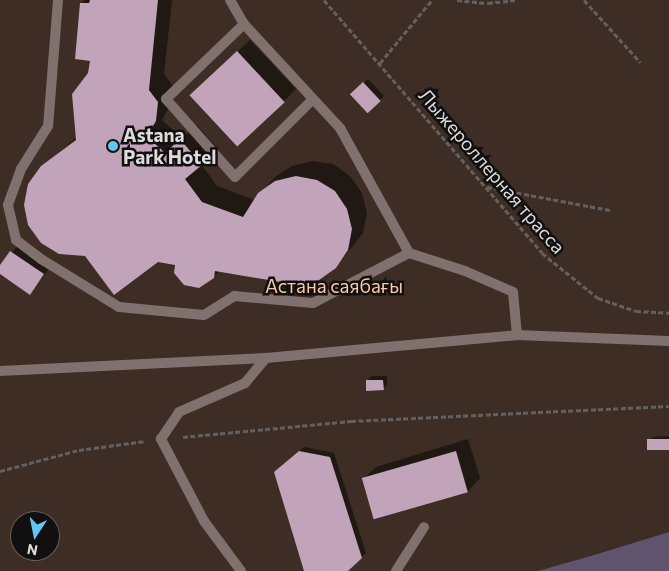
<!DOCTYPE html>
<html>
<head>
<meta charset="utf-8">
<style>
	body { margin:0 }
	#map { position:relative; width:669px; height:571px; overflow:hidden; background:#2a2526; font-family:Commissioner,sans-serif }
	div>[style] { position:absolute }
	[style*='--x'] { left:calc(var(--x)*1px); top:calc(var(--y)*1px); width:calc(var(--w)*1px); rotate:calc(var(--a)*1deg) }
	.green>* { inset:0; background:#3d2d24 }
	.water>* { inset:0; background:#60536e }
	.shadow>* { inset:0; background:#0007 }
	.building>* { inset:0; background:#c1a3ba; transform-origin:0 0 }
	.path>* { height:3px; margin-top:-1.5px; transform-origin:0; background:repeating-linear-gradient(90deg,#646061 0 5px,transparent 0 7.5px) }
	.lane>* { height:10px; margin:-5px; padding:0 5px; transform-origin:5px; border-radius:5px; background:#80706e }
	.street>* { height:10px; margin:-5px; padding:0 5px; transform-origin:5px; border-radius:5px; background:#80706e }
	.dots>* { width:14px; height:14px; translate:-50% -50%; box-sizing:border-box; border:2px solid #110f10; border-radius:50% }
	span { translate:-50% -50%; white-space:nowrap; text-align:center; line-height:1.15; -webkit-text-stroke:5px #110f10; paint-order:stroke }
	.poi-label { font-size:19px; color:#dedbdb; font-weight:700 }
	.left { translate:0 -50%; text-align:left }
	.street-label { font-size:19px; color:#dedbdb }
	.park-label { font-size:19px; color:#fdc6a5 }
	.north { position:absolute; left:10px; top:511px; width:50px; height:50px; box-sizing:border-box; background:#110f10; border:1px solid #636161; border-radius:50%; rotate:191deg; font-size:14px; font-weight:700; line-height:20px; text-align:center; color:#dedbdb }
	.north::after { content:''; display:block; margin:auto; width:18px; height:22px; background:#65c5ef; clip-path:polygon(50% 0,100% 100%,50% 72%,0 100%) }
</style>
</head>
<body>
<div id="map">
	<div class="green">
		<i style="clip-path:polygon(evenodd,0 0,669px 0,669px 532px,538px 571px,0 571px,0 0,20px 521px,50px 521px,50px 551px,20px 551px,20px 521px)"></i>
	</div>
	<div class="water">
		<i style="clip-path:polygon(669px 532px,669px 571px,538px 571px,597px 554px)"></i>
	</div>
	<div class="shadow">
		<i style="clip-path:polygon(85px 0,172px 0,164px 74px,173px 86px,171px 104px,162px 120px,182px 138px,197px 125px,217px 148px,201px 164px,217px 186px,255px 200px,275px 177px,292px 166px,312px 161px,333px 164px,350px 176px,362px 193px,367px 213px,363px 233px,336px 267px,220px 271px,213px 277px,177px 264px,42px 167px,77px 137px,91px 60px,82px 3px)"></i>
		<i style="clip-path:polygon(250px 40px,296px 89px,284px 101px,204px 83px)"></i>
		<i style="clip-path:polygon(368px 79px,384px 96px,380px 100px,355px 90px)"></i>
		<i style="clip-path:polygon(20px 243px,52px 265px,30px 293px,0 273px,0 267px)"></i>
		<i style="clip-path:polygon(371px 376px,387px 376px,387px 385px,383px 389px,367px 381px)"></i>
		<i style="clip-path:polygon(669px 436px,669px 449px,649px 442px,653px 437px)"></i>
		<i style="clip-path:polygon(468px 439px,480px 478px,468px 491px,363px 479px,376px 467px)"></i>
		<i style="clip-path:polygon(304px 447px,334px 453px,366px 553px,346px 571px,305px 571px,280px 468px)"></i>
	</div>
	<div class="building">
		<i style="clip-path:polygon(90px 0,158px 0,149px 90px,158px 102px,156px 121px,147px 136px,165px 153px,180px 139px,202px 165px,185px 179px,202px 202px,243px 217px,258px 193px,275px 181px,296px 176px,317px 180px,335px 191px,347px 209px,352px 229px,348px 250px,336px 268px,319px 280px,298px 285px,215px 271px,214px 278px,199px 288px,184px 285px,174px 273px,175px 265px,158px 262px,114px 295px,85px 256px,59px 254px,41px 243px,28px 225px,24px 205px,28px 184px,41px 166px,76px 140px,72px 94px,88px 73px,90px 61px,75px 59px,80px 3px,89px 3px)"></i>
		<i style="left:237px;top:51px;width:70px;height:65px;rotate:47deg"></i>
		<i style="left:363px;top:82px;width:26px;height:18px;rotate:47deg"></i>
		<i style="clip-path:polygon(10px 251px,44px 274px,30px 295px,0 274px,0 265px)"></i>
		<i style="clip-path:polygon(366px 380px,383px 380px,384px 390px,366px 391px)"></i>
		<i style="left:669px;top:439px;width:11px;height:22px;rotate:90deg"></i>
		<i style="clip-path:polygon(299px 451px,330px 457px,362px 558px,348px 571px,304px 571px,274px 472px)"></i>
		<i style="left:456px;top:451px;width:43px;height:98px;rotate:74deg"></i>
	</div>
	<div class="path">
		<i style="--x:324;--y:0;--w:334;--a:49.2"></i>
		<i style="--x:542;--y:253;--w:72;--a:38.8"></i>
		<i style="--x:598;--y:298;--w:40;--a:18.9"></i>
		<i style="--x:636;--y:311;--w:33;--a:3"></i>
		<i style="--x:457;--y:0;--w:31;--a:6"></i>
		<i style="--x:488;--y:3;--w:30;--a:-6"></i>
		<i style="--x:584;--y:0;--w:84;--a:47.9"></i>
		<i style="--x:380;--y:63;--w:82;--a:-50.5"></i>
		<i style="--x:487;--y:187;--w:125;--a:10.6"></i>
		<i style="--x:183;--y:437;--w:169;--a:-5.4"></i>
		<i style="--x:351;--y:421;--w:318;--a:-2.7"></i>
		<i style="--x:0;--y:471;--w:82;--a:-14.9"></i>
		<i style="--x:79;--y:450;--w:67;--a:-7.8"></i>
	</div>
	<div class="lane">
		<i style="--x:58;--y:0;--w:126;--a:94.5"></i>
		<i style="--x:48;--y:126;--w:51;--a:122.1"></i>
		<i style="--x:21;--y:169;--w:38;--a:110"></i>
		<i style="--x:8;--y:205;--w:36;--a:77"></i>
		<i style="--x:16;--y:240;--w:31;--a:37"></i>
		<i style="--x:41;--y:259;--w:92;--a:31.6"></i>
		<i style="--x:119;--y:307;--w:85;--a:5.4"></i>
		<i style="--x:204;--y:315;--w:36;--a:-32"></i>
		<i style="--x:234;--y:296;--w:79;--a:5.1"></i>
		<i style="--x:313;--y:303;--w:108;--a:-27.5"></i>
		<i style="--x:230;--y:0;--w:28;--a:60"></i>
		<i style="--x:244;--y:24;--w:142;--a:47.3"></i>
		<i style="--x:340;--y:128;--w:143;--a:61.1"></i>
		<i style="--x:409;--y:253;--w:59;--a:17.8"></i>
		<i style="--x:465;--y:271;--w:52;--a:23.6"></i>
		<i style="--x:513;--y:292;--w:43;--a:84.7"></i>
		<i style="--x:244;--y:24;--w:108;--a:136.1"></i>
		<i style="--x:166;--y:99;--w:104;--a:48.5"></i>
		<i style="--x:235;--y:177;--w:109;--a:-45"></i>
		<i style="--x:241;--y:571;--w:62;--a:-126.5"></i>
		<i style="--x:204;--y:521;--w:93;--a:-117.7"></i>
		<i style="--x:161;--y:439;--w:32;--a:-56"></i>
		<i style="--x:179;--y:412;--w:72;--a:-23.7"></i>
		<i style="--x:245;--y:383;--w:33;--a:-50"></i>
		<i style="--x:396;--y:571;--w:52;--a:-57.5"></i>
	</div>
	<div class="street">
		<i style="--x:0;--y:371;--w:266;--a:-2.8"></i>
		<i style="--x:266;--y:358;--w:252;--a:-5.2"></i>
		<i style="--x:517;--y:335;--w:152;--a:2.3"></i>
	</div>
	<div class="dots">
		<i style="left:113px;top:146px;background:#65c5ef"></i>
	</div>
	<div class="poi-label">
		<span class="left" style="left:123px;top:146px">Astana<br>Park Hotel</span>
	</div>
	<div class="street-label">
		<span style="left:492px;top:171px;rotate:49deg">Лыжероллерная трасса</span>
	</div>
	<div class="park-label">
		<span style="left:334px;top:286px">Астана саябағы</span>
	</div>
	<div class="north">N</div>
</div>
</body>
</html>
